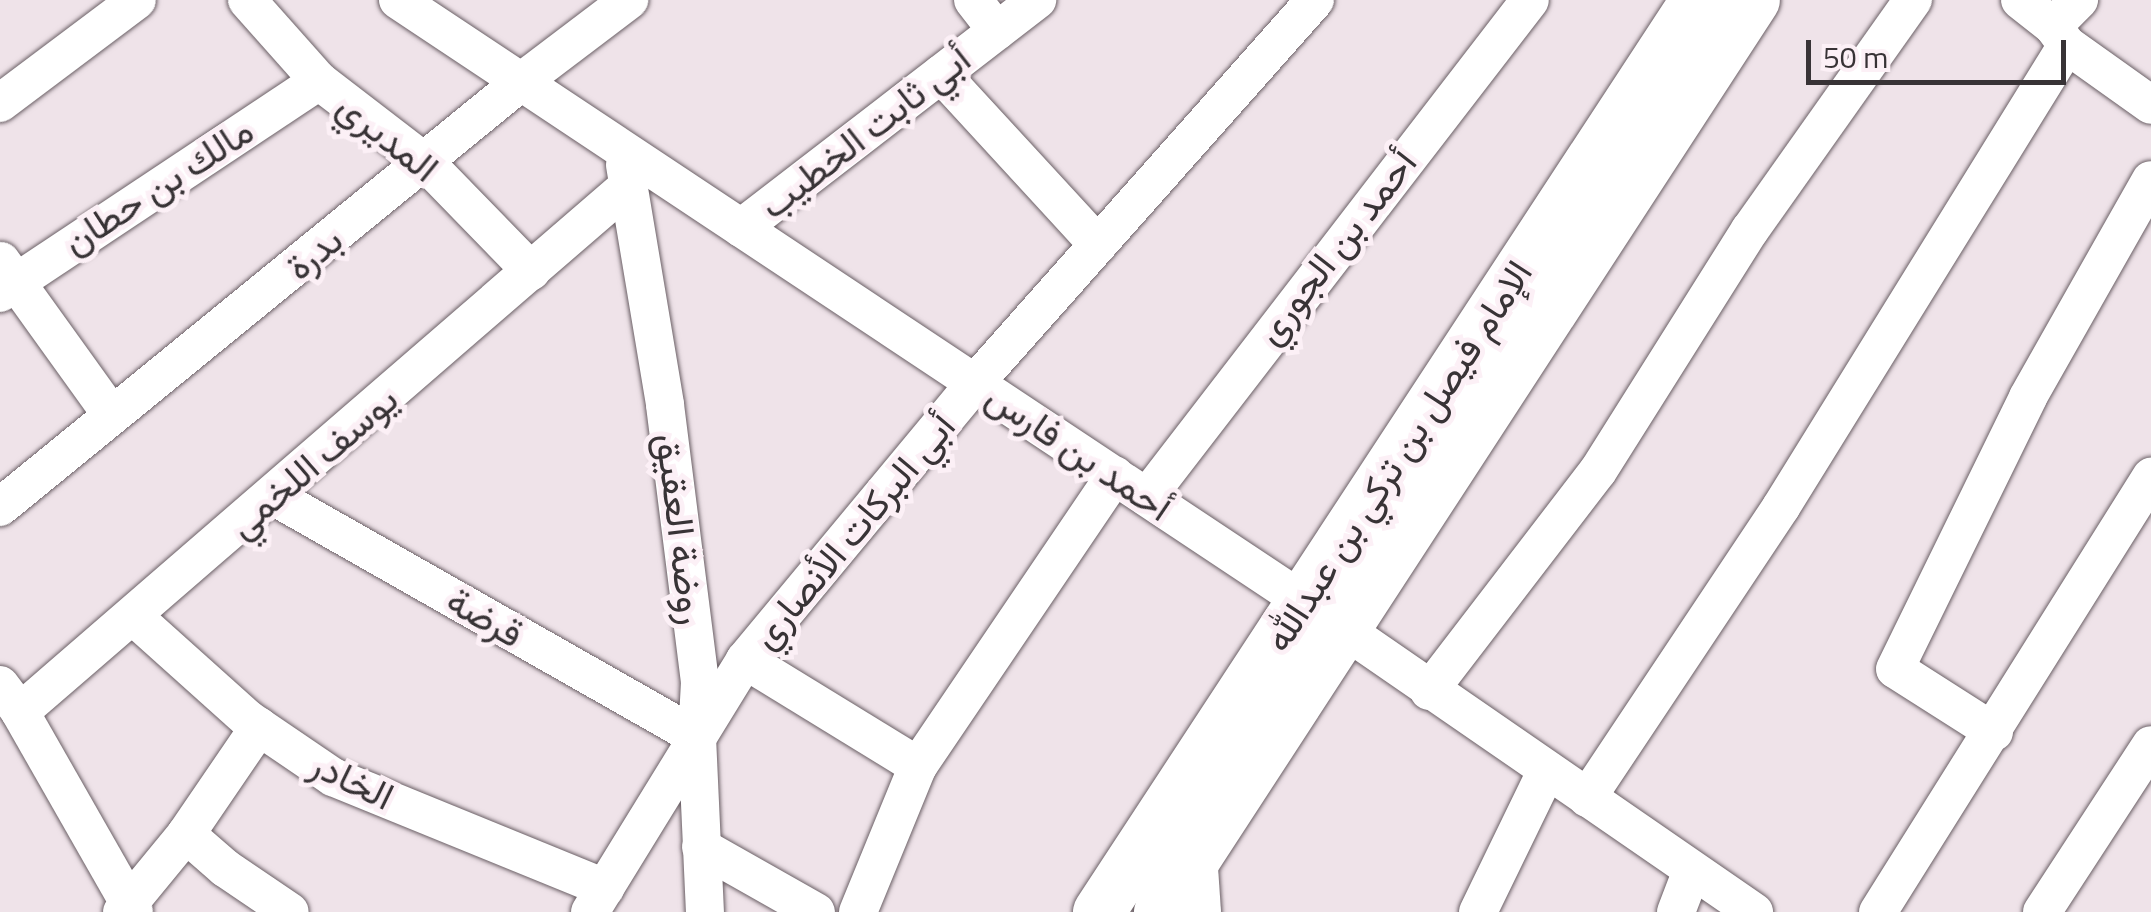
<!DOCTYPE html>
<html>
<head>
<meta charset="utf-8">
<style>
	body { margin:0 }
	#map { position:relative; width:2151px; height:912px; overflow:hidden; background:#efe3e9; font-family:"Titillium Web",Vazirmatn,sans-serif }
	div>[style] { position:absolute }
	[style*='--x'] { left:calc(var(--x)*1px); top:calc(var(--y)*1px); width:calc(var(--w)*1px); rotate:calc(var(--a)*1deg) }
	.roads { filter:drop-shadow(0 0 2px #6a5f65) drop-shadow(0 0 2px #6a5f65) }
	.street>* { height:38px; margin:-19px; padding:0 19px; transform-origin:19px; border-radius:19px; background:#fff }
	.secondary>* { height:52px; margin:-26px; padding:0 26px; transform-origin:26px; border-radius:26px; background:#fff }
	span { translate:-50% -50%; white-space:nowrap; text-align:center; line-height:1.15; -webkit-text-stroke:10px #fcf0f6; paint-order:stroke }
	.street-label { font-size:38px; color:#383336 }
	.scale { position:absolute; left:1806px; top:40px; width:260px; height:45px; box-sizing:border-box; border:5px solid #383336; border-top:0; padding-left:12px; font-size:30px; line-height:35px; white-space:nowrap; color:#383336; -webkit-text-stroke:8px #fcf0f6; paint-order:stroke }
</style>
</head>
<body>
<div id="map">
	<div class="roads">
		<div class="street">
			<i style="--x:247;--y:0;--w:108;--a:48.4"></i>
			<i style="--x:319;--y:81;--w:135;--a:37.5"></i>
			<i style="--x:426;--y:163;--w:151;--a:45.8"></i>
			<i style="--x:398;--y:0;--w:1086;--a:33.59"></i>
			<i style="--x:1303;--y:601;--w:548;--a:34.59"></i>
			<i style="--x:973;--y:0;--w:39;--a:52"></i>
			<i style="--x:2020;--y:0;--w:42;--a:38.2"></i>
			<i style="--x:2053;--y:26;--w:24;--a:54"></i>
			<i style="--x:2067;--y:45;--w:103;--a:35.5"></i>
			<i style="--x:2053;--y:26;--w:37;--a:-45"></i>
			<i style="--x:941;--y:74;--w:232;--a:47.4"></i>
			<i style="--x:0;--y:103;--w:171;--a:-36.9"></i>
			<i style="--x:625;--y:165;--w:243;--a:80.5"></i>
			<i style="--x:665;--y:405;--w:279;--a:82.8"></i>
			<i style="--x:700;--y:682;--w:55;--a:93.1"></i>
			<i style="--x:697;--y:737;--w:175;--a:87.4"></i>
			<i style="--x:741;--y:228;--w:374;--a:-37.6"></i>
			<i style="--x:1;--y:261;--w:188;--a:54.3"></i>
			<i style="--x:0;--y:293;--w:383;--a:-33.6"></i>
			<i style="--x:273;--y:496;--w:488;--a:29.6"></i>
			<i style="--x:1147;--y:497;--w:627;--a:-52.38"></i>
			<i style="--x:0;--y:507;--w:672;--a:-39.21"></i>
			<i style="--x:521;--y:82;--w:136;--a:-37.2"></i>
			<i style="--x:133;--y:616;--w:156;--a:41.9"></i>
			<i style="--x:249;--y:720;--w:102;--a:34.2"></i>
			<i style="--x:333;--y:777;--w:294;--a:22.2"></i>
			<i style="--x:745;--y:660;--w:203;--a:31.5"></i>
			<i style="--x:0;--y:685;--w:34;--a:53"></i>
			<i style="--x:20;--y:712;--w:804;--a:-40.86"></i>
			<i style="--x:1429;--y:691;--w:277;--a:-52.5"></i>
			<i style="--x:1598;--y:471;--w:285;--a:-57.8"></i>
			<i style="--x:1750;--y:230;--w:282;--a:-54.7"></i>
			<i style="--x:20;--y:712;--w:230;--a:60.3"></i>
			<i style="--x:1994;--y:732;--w:117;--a:-147.5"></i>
			<i style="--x:1895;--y:669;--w:303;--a:-63.9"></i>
			<i style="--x:2028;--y:397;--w:249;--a:-60.5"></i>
			<i style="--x:1587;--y:798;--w:350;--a:-56.3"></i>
			<i style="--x:1781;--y:507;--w:543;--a:-58.24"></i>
			<i style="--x:186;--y:834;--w:52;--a:41.1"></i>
			<i style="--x:225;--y:868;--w:78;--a:34.1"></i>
			<i style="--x:701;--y:847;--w:132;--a:29.5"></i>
			<i style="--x:1198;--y:853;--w:59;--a:86.1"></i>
			<i style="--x:122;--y:912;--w:101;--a:-50.6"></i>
			<i style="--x:186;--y:834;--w:130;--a:-55.7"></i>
			<i style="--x:590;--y:912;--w:296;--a:-58.4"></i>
			<i style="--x:745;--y:660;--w:360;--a:-50.3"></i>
			<i style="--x:975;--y:383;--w:512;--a:-48.4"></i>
			<i style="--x:858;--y:912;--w:158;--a:-67.7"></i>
			<i style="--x:918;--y:766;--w:351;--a:-55.9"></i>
			<i style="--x:1478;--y:912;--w:158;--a:-64.1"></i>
			<i style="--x:1676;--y:912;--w:45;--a:-69.1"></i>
			<i style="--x:1878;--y:912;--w:514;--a:-57.89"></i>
			<i style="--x:2042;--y:912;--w:199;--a:-56.9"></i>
		</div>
		<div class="secondary">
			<i style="--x:1099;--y:912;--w:1091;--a:-56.75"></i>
			<i style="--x:1160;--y:912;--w:1088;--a:-56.92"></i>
		</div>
	</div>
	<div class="street-label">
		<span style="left:865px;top:132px;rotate:-38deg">أبي ثابت الخطيب</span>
		<span style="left:388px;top:137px;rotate:39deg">المديري</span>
		<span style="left:158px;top:186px;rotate:-33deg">مالك بن حطان</span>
		<span style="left:1336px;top:247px;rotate:-52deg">أحمد بن الجوري</span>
		<span style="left:314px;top:253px;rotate:-39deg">بدرة</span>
		<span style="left:1079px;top:452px;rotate:34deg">أحمد بن فارس</span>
		<span style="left:1398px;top:456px;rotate:-57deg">الإمام فيصل بن تركي بن عبدالله</span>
		<span style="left:313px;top:462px;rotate:-41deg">يوسف اللخمي</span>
		<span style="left:681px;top:529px;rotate:83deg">روضة العقيق</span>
		<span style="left:853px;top:531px;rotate:-50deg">أبي البركات الأنصاري</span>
		<span style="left:485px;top:617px;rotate:30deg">قرضة</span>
		<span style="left:352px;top:780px;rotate:26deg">الخادر</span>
	</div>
	<div class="scale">50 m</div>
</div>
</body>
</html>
